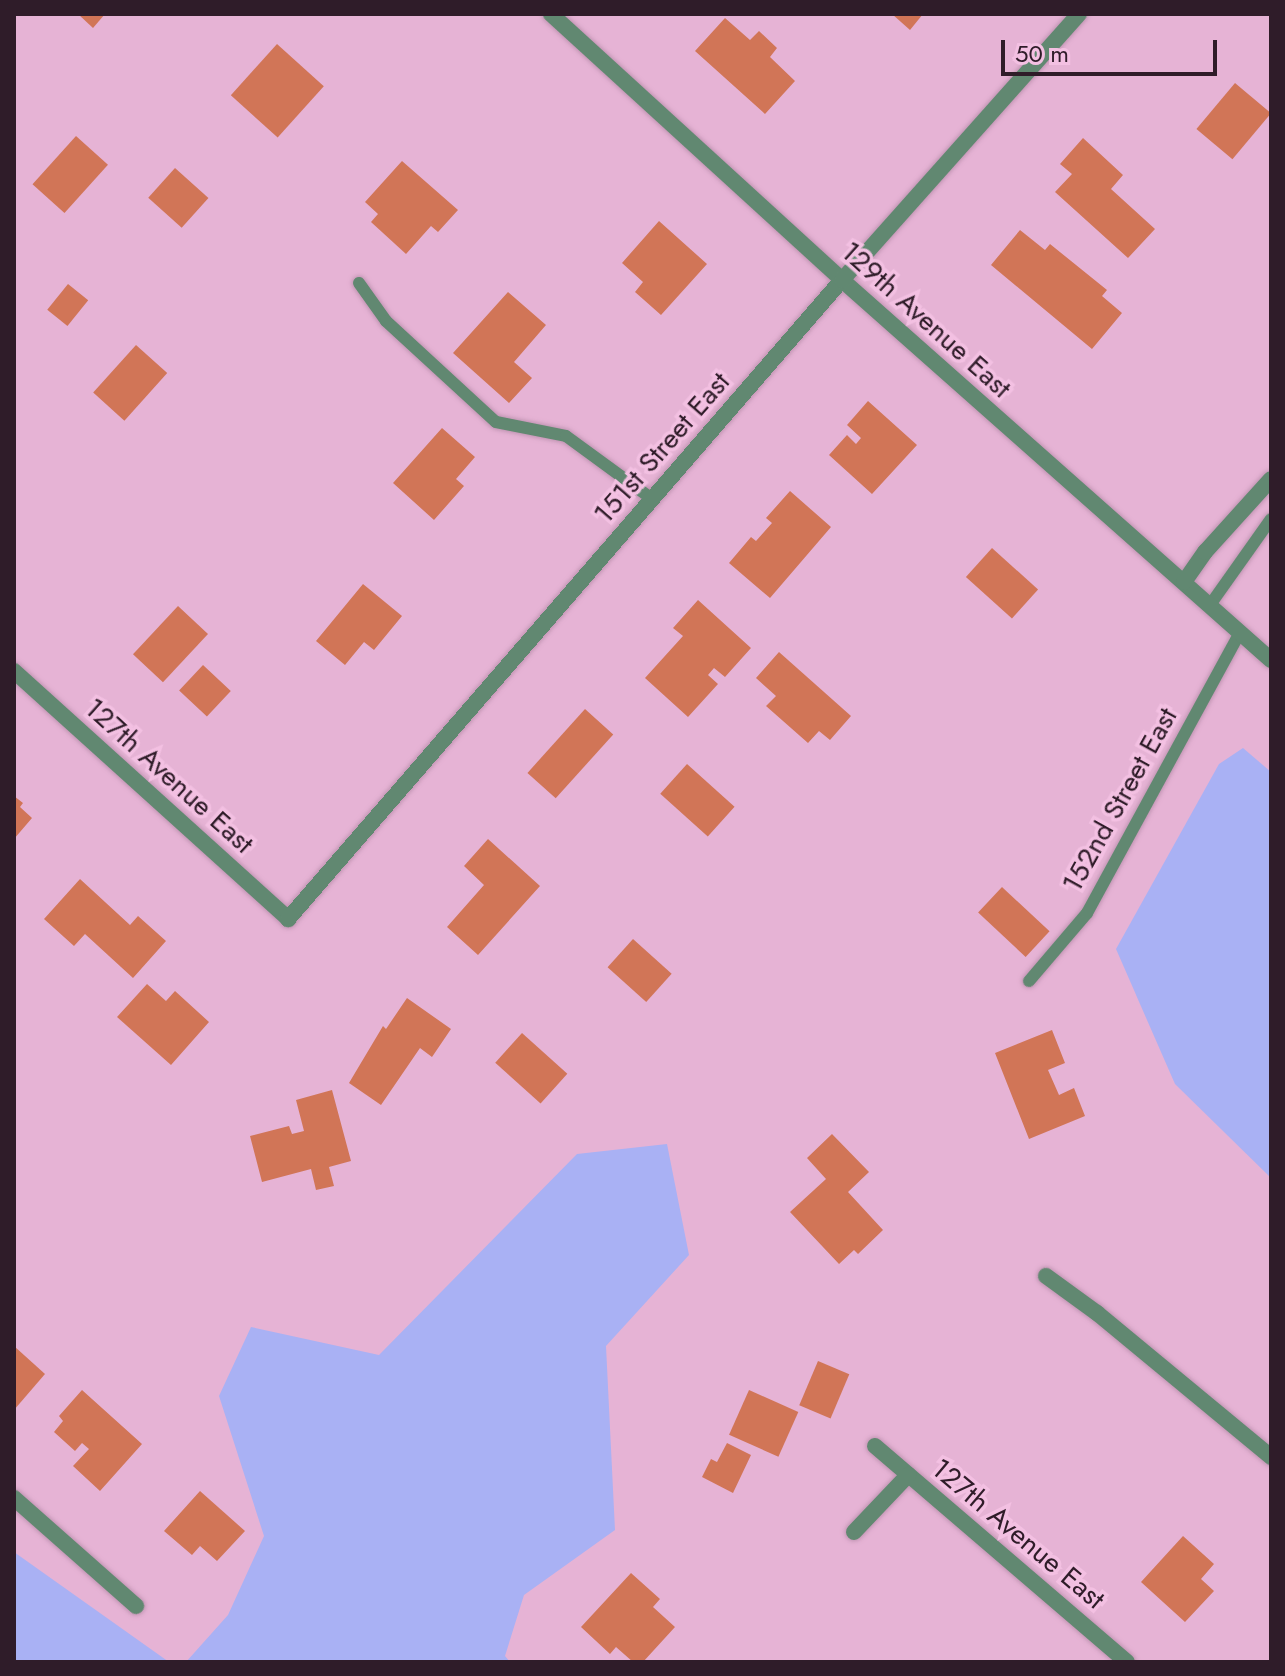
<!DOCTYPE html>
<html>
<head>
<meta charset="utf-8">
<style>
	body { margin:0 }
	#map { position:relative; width:1285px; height:1676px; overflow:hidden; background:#e6b3d5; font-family:Jost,sans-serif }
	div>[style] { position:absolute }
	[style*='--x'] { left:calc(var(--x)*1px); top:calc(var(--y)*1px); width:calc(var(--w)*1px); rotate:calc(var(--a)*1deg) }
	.green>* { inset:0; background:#a9b1f4 }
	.building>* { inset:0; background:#d17557; transform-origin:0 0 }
	.roads { filter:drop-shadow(0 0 2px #c195b3) drop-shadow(0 0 2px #c195b3) }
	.lane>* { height:12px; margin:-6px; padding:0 6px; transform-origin:6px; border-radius:6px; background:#618871 }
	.street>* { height:16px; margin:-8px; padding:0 8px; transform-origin:8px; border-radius:8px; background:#618871 }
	span { translate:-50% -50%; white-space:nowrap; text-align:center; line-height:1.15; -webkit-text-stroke:7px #f3c0e2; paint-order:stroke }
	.street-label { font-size:28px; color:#2f1c29 }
	.frame { position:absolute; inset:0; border:16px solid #2f1c29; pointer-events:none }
	.scale { position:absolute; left:1001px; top:40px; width:216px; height:36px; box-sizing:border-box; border:4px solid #2f1c29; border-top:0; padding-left:10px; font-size:24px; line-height:28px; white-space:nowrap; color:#2f1c29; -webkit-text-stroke:6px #f3c0e2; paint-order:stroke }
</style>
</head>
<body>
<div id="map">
	<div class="green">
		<i style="clip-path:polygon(1243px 748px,1271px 772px,1271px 1178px,1175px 1084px,1116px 949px,1219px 764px)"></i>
		<i style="clip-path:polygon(667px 1144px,689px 1255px,606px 1346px,615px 1530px,524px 1595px,505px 1656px,510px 1662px,186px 1662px,228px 1615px,264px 1536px,219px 1396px,251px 1327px,379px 1355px,577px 1154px)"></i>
		<i style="clip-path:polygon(14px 1552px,169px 1662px,14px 1662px)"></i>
	</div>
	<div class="building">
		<i style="clip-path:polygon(78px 14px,105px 14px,93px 28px)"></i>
		<i style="clip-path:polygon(892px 14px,923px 14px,910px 30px)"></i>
		<i style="clip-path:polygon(725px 18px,750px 40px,759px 31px,777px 48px,770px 57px,795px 81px,765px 114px,695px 51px)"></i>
		<i style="left:277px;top:44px;width:63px;height:69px;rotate:42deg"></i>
		<i style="left:1235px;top:83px;width:47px;height:60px;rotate:40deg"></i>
		<i style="left:76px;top:136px;width:43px;height:65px;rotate:42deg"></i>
		<i style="clip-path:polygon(1083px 138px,1123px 175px,1111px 189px,1155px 229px,1128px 258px,1055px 192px,1072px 174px,1060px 164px)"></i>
		<i style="clip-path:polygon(402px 161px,458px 210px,438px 232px,431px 226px,406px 254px,371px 222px,378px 214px,365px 202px)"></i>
		<i style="left:175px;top:168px;width:45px;height:40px;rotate:42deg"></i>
		<i style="clip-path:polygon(659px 221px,707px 264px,661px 315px,635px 292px,643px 282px,622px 263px)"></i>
		<i style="clip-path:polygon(1020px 230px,1045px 250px,1050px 244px,1107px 290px,1102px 296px,1122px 313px,1092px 349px,991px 265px)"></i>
		<i style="left:68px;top:284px;width:26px;height:33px;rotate:39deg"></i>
		<i style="clip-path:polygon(508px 292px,546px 325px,514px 362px,532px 378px,509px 403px,453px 353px)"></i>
		<i style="left:136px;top:345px;width:42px;height:64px;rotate:42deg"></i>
		<i style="clip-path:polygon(868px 401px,917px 445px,872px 494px,829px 455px,847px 435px,856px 444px,861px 438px,847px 425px)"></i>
		<i style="clip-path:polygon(442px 428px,475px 457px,456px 479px,464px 486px,434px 520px,393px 483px)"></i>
		<i style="clip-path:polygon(790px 491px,831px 527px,770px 598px,729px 563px,751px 537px,756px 541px,772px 523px,766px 518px)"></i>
		<i style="left:992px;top:548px;width:62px;height:39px;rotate:42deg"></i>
		<i style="clip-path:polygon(363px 584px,402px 616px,374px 650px,364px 642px,345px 665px,316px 641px)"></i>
		<i style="clip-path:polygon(698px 600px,751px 648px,725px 677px,714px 668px,708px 675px,718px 684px,688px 717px,645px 678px,683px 636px,673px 628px)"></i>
		<i style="left:178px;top:606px;width:41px;height:66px;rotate:43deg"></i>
		<i style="clip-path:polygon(779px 652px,851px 716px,830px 740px,819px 731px,808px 743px,766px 706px,776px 696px,756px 678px)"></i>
		<i style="left:203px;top:665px;width:38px;height:35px;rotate:43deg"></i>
		<i style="left:585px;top:709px;width:38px;height:86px;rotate:42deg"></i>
		<i style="left:687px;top:764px;width:64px;height:40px;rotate:42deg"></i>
		<i style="clip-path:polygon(14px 796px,23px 803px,20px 807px,32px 818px,14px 839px)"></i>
		<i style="clip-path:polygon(488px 839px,540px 886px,478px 955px,447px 927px,484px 885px,464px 866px)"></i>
		<i style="clip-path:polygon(80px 879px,130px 925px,138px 916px,166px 941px,133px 978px,85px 934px,74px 946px,44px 919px)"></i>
		<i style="left:1002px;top:887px;width:65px;height:35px;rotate:43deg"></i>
		<i style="left:633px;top:939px;width:52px;height:38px;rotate:42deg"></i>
		<i style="clip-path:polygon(147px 984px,166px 1001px,175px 991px,209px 1022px,171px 1065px,117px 1017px)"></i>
		<i style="clip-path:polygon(407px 998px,451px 1029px,432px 1057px,420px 1048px,381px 1105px,349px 1083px,383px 1026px,386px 1029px)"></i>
		<i style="clip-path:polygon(1052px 1030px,1065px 1063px,1048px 1070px,1059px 1095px,1074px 1088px,1085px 1116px,1029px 1139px,995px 1053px)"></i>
		<i style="left:522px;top:1033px;width:61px;height:40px;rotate:42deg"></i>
		<i style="clip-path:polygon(332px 1090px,351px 1161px,329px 1167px,334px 1186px,316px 1190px,311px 1169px,262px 1182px,250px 1136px,289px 1126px,292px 1134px,304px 1131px,296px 1100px)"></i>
		<i style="clip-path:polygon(832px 1134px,869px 1172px,848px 1192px,883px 1230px,858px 1254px,854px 1250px,839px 1264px,790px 1212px,826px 1179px,807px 1158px)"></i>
		<i style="clip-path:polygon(14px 1346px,45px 1374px,14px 1410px)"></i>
		<i style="left:818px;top:1361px;width:34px;height:48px;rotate:23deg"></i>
		<i style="clip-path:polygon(82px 1390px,142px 1444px,100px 1491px,73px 1466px,89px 1449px,82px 1443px,75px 1451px,54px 1432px,63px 1421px,59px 1416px)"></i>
		<i style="left:749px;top:1390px;width:54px;height:49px;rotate:24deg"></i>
		<i style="clip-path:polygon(727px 1443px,751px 1455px,733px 1493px,702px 1477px,711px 1459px,717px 1462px)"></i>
		<i style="clip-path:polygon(200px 1491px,245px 1531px,217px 1561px,200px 1546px,192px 1555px,164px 1531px)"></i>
		<i style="clip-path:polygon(1183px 1536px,1214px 1564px,1201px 1579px,1214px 1591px,1185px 1622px,1141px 1582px)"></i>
		<i style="clip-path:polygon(631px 1573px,660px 1599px,653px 1607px,675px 1627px,643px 1662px,633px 1662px,616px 1647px,610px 1654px,581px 1627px)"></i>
	</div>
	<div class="roads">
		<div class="lane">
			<i style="--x:359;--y:283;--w:47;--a:54.6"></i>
			<i style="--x:386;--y:321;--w:149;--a:42.6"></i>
			<i style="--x:496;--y:422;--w:71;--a:11.3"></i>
			<i style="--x:566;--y:436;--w:107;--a:36.2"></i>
			<i style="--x:1210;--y:605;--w:105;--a:-54.7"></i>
			<i style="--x:1029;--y:981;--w:89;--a:-49.5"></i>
			<i style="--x:1087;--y:913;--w:320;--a:-61.4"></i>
		</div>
		<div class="street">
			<i style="--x:551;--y:14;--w:394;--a:42.4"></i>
			<i style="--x:842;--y:280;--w:573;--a:41.53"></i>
			<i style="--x:1184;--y:582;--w:37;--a:-55"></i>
			<i style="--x:1205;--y:552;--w:98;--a:-47.9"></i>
			<i style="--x:14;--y:671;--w:370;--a:42.1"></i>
			<i style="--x:288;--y:919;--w:846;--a:-49.08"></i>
			<i style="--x:842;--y:280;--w:356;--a:-48.3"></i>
			<i style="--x:1046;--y:1276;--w:63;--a:36"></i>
			<i style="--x:1097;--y:1313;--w:226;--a:39.6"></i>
			<i style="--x:875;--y:1446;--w:332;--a:40.6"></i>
			<i style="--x:14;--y:1498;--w:163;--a:41.5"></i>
			<i style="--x:854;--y:1532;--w:79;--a:-46.5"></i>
		</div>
	</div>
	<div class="street-label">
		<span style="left:926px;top:320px;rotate:42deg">129th Avenue East</span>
		<span style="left:662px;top:448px;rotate:-49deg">151st Street East</span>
		<span style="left:169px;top:776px;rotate:42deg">127th Avenue East</span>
		<span style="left:1120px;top:800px;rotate:-61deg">152nd Street East</span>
		<span style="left:1018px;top:1534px;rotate:40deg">127th Avenue East</span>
	</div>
	<div class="frame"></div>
	<div class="scale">50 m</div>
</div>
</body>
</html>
